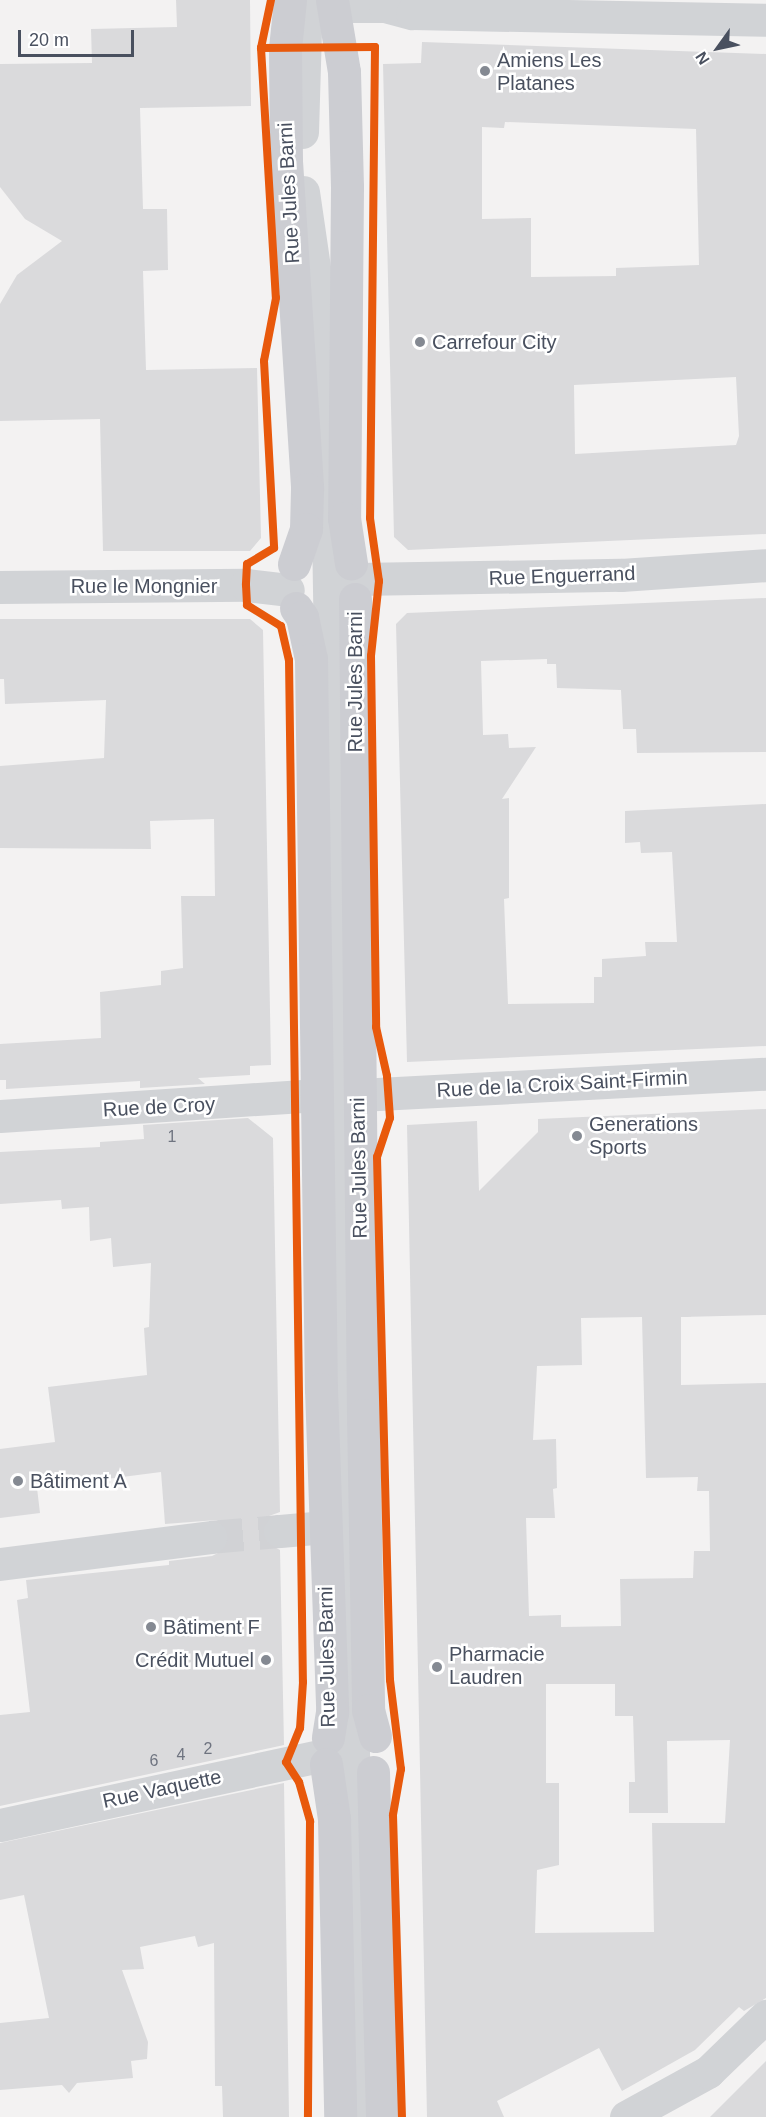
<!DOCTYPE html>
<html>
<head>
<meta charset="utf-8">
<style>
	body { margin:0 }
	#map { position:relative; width:766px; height:2117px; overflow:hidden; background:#f3f2f2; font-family:Helvetica,sans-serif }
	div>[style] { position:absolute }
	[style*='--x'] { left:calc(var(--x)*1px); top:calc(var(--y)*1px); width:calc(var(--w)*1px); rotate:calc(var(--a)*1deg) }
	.building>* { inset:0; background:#dadadc }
	.minor-tunnel>* { height:33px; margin-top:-16.5px; transform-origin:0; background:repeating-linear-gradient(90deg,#d1d2d5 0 33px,transparent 0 49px) }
	.minor>* { height:33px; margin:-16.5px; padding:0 16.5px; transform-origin:16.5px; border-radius:16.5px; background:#d1d3d6 }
	.major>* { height:33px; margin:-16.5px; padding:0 16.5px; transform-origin:16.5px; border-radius:16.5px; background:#cccdd2 }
	.cycleway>* { height:8px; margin:-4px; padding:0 4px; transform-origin:4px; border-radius:4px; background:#e8590c }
	.dots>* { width:16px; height:16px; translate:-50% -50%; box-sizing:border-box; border:3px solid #fff; border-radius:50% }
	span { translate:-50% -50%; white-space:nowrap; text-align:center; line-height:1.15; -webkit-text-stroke:5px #fff; paint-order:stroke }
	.number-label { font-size:16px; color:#6f7480 }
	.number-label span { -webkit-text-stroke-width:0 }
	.poi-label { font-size:20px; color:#49505f }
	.left { translate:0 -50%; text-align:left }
	.right { translate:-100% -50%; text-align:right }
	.street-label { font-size:20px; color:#49505f }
	.north { position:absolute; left:688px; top:18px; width:60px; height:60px; -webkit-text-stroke:4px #fff; paint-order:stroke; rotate:237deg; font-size:16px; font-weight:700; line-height:24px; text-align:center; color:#49505f }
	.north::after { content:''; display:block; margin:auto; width:21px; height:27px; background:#49505f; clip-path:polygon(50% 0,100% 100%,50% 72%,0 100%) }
	.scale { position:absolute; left:18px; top:30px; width:116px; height:27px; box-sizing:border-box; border:3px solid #49505f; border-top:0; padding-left:8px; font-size:18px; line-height:21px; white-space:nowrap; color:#49505f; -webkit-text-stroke:4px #fff; paint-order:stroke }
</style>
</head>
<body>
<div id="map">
	<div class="building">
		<i style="clip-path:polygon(176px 0,250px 0,251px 106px,140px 108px,143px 209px,167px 209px,168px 270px,143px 271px,146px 370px,257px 368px,261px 538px,250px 551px,103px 551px,100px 419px,0 421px,0 304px,17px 275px,62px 241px,25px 219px,0 187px,0 64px,92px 63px,91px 29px,177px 27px)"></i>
		<i style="clip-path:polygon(evenodd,422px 42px,766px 54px,766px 534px,408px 550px,394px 537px,383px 64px,421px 63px,422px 42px,505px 122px,696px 129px,699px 265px,616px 268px,616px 276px,531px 277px,531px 218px,482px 219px,482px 127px,504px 128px,505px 122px,422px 42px,736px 377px,739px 436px,736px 445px,575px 454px,574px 385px,736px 377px)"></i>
		<i style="clip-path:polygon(766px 598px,766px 752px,637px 753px,636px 729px,623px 729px,621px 690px,557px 688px,556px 664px,547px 664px,547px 659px,481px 661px,483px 735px,508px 734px,509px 748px,536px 747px,502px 799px,509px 798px,509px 898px,504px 899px,508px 1004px,594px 1003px,594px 977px,602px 977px,602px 959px,646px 956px,645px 942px,677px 942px,672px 852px,641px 853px,640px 842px,625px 843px,625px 811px,766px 804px,766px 1046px,407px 1062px,396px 624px,407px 613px)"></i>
		<i style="clip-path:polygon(0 619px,250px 619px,263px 630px,271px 1065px,250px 1066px,250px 1075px,198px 1078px,205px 1084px,140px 1088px,140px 1081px,6px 1089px,6px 1080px,0 1080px,0 1044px,101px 1038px,100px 992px,161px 985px,161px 971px,183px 968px,181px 896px,215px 896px,214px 819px,150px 821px,151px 849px,0 848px,0 766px,104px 758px,106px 700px,5px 704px,4px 679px,0 679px)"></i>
		<i style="clip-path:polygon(evenodd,766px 1109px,766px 1315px,681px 1317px,681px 1385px,766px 1383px,766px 1998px,744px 2011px,739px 2007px,695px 2050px,622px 2091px,599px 2048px,497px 2101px,504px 2117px,427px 2117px,407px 1125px,477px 1121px,479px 1191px,538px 1132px,538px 1119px,766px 1109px,642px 1317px,646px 1478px,698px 1477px,697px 1491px,709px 1491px,710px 1551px,694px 1551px,693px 1578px,620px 1579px,621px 1626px,561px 1627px,561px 1615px,529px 1616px,526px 1518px,555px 1518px,553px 1489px,557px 1488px,556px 1439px,533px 1440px,537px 1366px,582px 1365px,581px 1318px,642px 1317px,766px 1109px,546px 1684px,615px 1684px,615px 1716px,633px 1716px,635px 1782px,629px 1782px,629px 1813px,668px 1813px,667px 1741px,730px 1740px,725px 1823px,652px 1823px,654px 1932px,535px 1933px,537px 1870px,559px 1865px,559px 1783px,546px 1783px,546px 1684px)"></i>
		<i style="clip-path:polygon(248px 1118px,273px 1138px,280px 1512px,269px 1516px,261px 1532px,265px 1542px,280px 1550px,284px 1745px,0 1806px,0 1715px,30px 1712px,17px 1600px,28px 1598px,26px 1580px,169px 1565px,169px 1561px,212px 1556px,222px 1551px,229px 1535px,217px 1520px,165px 1524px,161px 1472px,37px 1488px,40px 1513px,0 1518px,0 1449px,55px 1442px,48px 1387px,147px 1375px,144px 1328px,149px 1327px,151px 1263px,113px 1267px,111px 1238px,90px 1241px,89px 1207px,62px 1209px,61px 1200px,0 1204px,0 1152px,100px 1147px,100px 1142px,144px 1139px,143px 1125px)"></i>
		<i style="clip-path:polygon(284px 1783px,289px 2117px,223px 2117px,222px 2086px,215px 2086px,214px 1943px,198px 1947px,195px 1936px,140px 1947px,144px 1969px,122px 1970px,148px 2042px,147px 2059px,131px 2061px,133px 2078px,77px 2083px,69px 2093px,62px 2085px,0 2090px,0 2023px,49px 2018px,24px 1895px,0 1900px,0 1843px)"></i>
		<i style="clip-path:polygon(766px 2061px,766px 2117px,710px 2117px)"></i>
	</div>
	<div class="minor-tunnel">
		<i style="--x:210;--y:1537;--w:70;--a:-4.9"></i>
	</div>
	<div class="minor">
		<i style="--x:334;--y:6;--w:51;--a:0"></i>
		<i style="--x:385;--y:6;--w:28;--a:15"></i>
		<i style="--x:412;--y:13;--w:354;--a:1.1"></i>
		<i style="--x:302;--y:132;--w:132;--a:-88.3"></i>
		<i style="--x:303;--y:192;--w:153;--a:81.7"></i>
		<i style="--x:325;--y:343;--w:1043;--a:89.07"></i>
		<i style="--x:342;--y:1386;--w:36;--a:54"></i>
		<i style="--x:357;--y:579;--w:264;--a:-0.9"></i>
		<i style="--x:621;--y:575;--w:145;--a:-3.9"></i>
		<i style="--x:0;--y:587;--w:246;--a:-0.5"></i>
		<i style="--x:246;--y:585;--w:42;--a:6.8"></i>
		<i style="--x:359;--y:1095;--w:408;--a:-3"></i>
		<i style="--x:0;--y:1116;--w:318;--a:-3.8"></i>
		<i style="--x:322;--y:1391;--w:40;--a:56"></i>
		<i style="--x:344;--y:1424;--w:693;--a:88.43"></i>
		<i style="--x:280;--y:1531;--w:45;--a:-5.1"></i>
		<i style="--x:0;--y:1564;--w:212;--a:-7.3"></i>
		<i style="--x:0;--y:1825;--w:331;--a:-12.2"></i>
		<i style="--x:626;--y:2117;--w:94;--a:-28.8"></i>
		<i style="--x:708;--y:2072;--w:81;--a:-44"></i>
	</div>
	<div class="major">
		<i style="--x:290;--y:0;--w:48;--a:95.9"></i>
		<i style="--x:285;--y:48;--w:113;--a:89.5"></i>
		<i style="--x:286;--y:161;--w:329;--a:86.3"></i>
		<i style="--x:307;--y:489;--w:40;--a:91.4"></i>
		<i style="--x:306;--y:529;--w:37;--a:109"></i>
		<i style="--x:332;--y:0;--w:73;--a:80.5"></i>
		<i style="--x:344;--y:72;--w:115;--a:88.5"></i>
		<i style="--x:347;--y:187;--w:331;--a:90.5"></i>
		<i style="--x:344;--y:518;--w:46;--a:81.2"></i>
		<i style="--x:355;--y:599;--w:816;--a:89.44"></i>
		<i style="--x:363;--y:1415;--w:295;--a:89"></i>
		<i style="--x:368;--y:1710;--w:27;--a:75"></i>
		<i style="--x:296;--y:608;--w:11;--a:56"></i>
		<i style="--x:302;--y:617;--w:43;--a:77.9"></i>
		<i style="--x:311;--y:659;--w:730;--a:89.22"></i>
		<i style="--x:321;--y:1389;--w:323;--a:88"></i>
		<i style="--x:332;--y:1712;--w:26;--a:99"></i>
		<i style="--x:326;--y:1764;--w:56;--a:81.7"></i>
		<i style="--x:334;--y:1819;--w:298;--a:88.8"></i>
		<i style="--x:373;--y:1772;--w:345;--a:88.5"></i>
	</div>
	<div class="cycleway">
		<i style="--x:271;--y:0;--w:49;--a:101.8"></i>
		<i style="--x:261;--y:48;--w:250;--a:86.6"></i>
		<i style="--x:276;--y:298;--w:64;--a:100.8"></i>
		<i style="--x:264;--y:361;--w:187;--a:86.9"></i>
		<i style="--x:274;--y:548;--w:31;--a:149"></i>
		<i style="--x:247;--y:564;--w:21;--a:93"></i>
		<i style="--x:246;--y:585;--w:20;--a:87"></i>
		<i style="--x:247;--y:605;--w:40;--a:32"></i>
		<i style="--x:281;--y:626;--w:35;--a:77"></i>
		<i style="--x:289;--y:660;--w:1022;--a:89.22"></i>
		<i style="--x:303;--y:1682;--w:46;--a:93.7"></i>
		<i style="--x:300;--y:1728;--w:37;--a:112"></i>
		<i style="--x:286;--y:1762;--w:24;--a:57"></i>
		<i style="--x:299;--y:1782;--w:41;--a:74.2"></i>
		<i style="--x:310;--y:1821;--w:296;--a:90.4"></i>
		<i style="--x:261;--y:48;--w:114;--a:-0.5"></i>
		<i style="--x:375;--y:47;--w:471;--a:90.6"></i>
		<i style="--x:370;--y:518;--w:64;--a:81.9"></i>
		<i style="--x:379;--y:581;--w:75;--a:96.1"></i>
		<i style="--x:371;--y:656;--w:371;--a:89.2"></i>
		<i style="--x:376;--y:1027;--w:50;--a:77.3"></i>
		<i style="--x:387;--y:1076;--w:42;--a:85.9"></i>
		<i style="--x:390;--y:1118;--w:41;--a:108.4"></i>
		<i style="--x:377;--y:1157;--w:523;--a:88.58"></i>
		<i style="--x:390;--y:1680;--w:90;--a:83"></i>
		<i style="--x:401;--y:1769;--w:47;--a:99.9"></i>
		<i style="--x:393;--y:1815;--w:302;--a:88.3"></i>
	</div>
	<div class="dots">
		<i style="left:485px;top:71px;background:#848992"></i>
		<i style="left:420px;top:342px;background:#848992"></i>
		<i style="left:577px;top:1136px;background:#848992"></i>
		<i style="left:18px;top:1481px;background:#848992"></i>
		<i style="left:151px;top:1627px;background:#848992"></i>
		<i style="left:266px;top:1660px;background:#848992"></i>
		<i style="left:437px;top:1667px;background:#848992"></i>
	</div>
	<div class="number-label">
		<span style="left:172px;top:1137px">1</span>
		<span style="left:208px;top:1749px">2</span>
		<span style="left:181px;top:1755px">4</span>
		<span style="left:154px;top:1761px">6</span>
	</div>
	<div class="poi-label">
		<span class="left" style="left:497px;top:72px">Amiens Les<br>Platanes</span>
		<span class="left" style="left:432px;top:342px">Carrefour City</span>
		<span class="left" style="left:589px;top:1136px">Generations<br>Sports</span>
		<span class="left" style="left:30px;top:1481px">Bâtiment A</span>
		<span class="left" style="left:163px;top:1627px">Bâtiment F</span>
		<span class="left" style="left:449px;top:1666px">Pharmacie<br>Laudren</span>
		<span class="right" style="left:254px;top:1660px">Crédit Mutuel</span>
	</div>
	<div class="street-label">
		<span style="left:289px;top:193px;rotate:-93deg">Rue Jules Barni</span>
		<span style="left:562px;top:576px;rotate:-2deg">Rue Enguerrand</span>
		<span style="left:144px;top:586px">Rue le Mongnier</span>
		<span style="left:355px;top:682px;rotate:-90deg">Rue Jules Barni</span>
		<span style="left:562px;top:1084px;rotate:-3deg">Rue de la Croix Saint-Firmin</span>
		<span style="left:159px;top:1107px;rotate:-3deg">Rue de Croy</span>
		<span style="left:359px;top:1168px;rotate:-91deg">Rue Jules Barni</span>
		<span style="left:327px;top:1657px;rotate:-91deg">Rue Jules Barni</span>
		<span style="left:162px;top:1789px;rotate:-12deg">Rue Vaquette</span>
	</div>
	<div class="north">N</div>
	<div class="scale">20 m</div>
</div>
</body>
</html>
